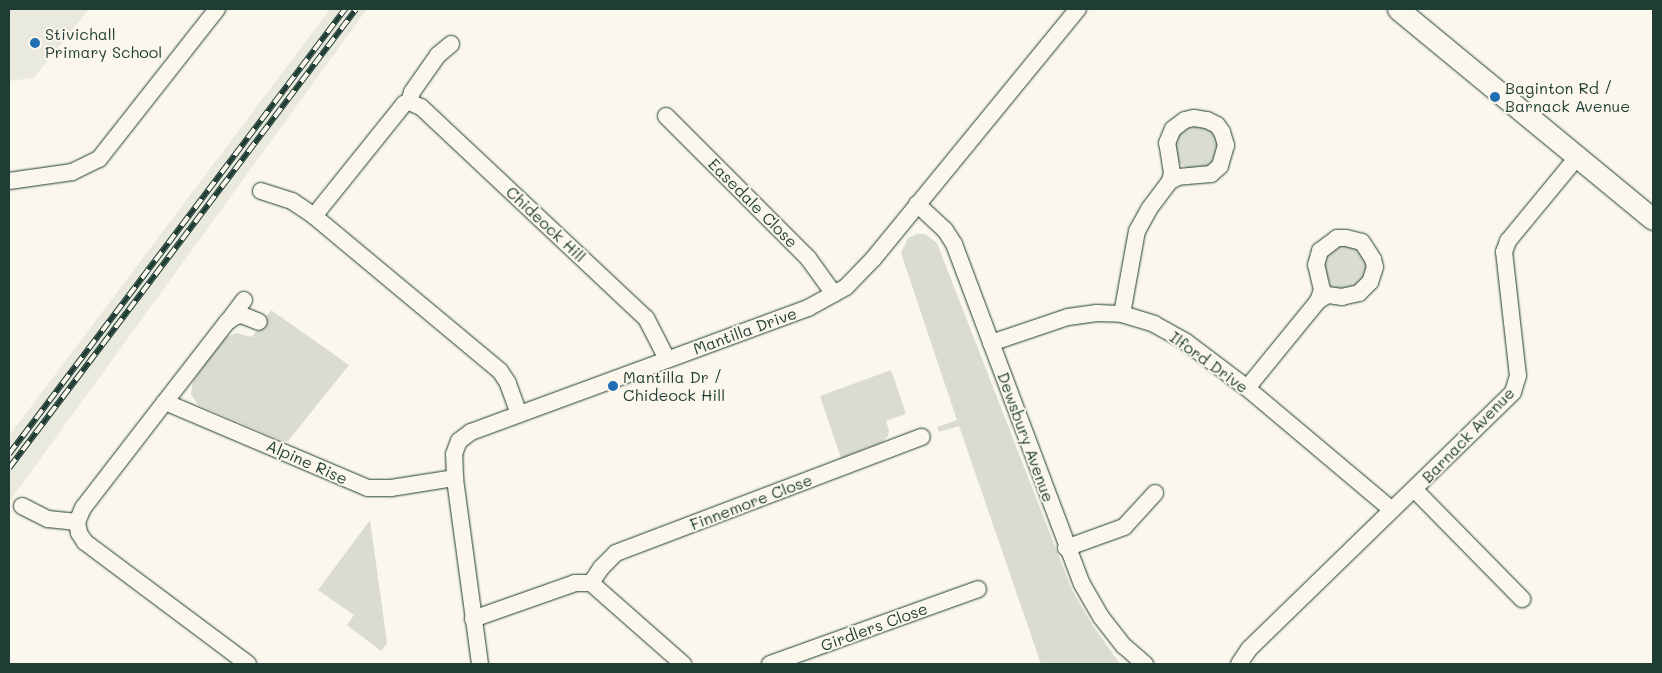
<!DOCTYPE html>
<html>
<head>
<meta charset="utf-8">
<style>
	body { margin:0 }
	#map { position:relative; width:1662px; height:673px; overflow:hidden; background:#fbf7ec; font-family:Mali,sans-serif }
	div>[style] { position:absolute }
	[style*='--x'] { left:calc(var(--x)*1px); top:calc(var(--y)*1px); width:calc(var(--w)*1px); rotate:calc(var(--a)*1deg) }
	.built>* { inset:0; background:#eae9de }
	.green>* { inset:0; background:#dbdcd1 }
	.roads { filter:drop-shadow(0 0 1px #1f3d34) drop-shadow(0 0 1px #1f3d34) }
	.minor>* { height:16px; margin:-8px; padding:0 8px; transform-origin:8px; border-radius:8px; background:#fbf7ec }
	.tertiary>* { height:21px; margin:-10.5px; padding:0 10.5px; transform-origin:10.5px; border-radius:10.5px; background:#fbf7ec }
	.rail>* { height:5.5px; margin-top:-2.75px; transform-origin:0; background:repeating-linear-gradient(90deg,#fbf7ec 0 11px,#1f3d34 0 22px); box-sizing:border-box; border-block:1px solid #1f3d34 }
	.dots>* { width:14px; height:14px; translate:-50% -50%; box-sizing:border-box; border:2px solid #fbf7ec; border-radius:50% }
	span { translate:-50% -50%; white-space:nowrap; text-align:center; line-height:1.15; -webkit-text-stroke:4px #fbf7ec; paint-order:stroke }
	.poi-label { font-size:16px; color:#1f3d34 }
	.left { translate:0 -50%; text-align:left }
	.street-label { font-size:16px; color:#1f3d34 }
	.frame { position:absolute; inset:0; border:10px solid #1f3d34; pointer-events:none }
</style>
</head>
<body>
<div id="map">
	<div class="built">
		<i style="clip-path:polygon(9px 9px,89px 9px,34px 78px,9px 81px)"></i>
		<i style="clip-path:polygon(330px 9px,367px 9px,9px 502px,9px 436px)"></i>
	</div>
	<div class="green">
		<i style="clip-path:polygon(1189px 124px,1211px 127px,1221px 149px,1208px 169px,1192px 171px,1179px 163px,1173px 141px,1176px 134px)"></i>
		<i style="clip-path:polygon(917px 234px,925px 234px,937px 243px,1072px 590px,1093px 626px,1120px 664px,1041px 664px,959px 426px,939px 432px,937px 427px,957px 420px,901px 253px,908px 238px)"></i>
		<i style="clip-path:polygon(1336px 244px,1360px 247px,1370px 268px,1356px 288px,1339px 290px,1331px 286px,1322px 272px,1325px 255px)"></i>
		<i style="clip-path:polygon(271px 310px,349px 365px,288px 441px,283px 441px,198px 405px,191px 394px,193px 381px,224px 338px,236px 333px,252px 337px)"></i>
		<i style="clip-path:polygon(891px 370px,906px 414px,886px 421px,889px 431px,888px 436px,881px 443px,841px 458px,820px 396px)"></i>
		<i style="clip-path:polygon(370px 520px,387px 643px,381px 651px,347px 625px,354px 615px,318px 590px)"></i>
	</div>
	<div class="roads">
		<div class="minor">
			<i style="--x:409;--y:102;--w:10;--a:-73"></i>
			<i style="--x:412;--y:92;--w:45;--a:-54.9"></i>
			<i style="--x:438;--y:55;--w:17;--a:-40"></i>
			<i style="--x:666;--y:116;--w:201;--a:45"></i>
			<i style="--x:808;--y:258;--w:44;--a:54.2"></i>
			<i style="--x:9;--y:181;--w:64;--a:-8.1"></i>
			<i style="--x:72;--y:172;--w:30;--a:-26"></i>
			<i style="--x:99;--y:159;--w:191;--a:-51.8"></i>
			<i style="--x:261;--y:191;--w:33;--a:18"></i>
			<i style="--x:292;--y:201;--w:27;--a:34"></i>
			<i style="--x:917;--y:204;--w:38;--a:43"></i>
			<i style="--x:945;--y:230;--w:17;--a:57"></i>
			<i style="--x:954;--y:244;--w:363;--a:69.4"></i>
			<i style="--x:1082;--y:584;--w:38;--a:60"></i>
			<i style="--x:1101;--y:617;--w:37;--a:52"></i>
			<i style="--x:1124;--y:646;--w:28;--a:41"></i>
			<i style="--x:1122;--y:314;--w:84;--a:-79.8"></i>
			<i style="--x:1137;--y:231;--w:25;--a:-61"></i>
			<i style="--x:1149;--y:209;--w:35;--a:-53"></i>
			<i style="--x:1170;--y:181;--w:8;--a:-76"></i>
			<i style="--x:1172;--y:173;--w:30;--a:-99"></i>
			<i style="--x:1167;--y:143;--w:15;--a:-67"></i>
			<i style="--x:1173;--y:129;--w:15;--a:-37"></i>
			<i style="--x:1185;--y:120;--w:9;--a:-13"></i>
			<i style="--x:1194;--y:118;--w:13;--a:9"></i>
			<i style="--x:1207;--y:120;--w:11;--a:27"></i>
			<i style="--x:1217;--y:125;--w:9;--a:54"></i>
			<i style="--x:1222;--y:132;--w:14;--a:73"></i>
			<i style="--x:1226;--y:145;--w:22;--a:106"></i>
			<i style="--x:1220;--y:166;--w:12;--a:138"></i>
			<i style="--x:1211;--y:174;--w:33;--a:175"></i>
			<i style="--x:1178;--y:177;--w:9;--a:153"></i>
			<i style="--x:229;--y:320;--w:25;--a:-53"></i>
			<i style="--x:991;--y:343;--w:81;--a:-18.7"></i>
			<i style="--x:1068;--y:317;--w:29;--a:-8"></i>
			<i style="--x:1097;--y:313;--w:25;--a:2"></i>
			<i style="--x:1122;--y:314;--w:34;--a:17"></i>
			<i style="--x:1154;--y:324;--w:37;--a:29"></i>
			<i style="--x:1186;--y:342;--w:76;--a:37"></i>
			<i style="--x:1247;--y:388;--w:189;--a:40.1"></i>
			<i style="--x:1247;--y:388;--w:112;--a:-50.8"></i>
			<i style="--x:1318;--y:301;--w:12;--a:-70"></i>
			<i style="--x:1322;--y:290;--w:26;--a:-103"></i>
			<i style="--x:1316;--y:265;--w:15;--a:-74"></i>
			<i style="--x:1320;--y:251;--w:21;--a:-37"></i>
			<i style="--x:1337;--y:238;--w:9;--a:0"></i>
			<i style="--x:1346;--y:238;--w:16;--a:14"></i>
			<i style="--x:1362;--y:242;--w:20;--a:57"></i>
			<i style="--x:1373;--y:259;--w:8;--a:76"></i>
			<i style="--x:1375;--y:267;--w:16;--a:108"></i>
			<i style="--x:1370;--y:282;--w:16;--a:135"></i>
			<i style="--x:1359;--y:293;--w:17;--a:167"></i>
			<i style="--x:1342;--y:297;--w:15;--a:-172"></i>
			<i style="--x:1327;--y:295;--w:11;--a:146"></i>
			<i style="--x:165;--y:402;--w:101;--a:-52.2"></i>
			<i style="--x:227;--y:322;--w:11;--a:-34"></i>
			<i style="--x:236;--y:316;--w:6;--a:-9"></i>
			<i style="--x:242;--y:315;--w:18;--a:22"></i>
			<i style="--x:519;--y:414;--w:33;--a:-110"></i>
			<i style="--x:508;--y:383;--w:14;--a:-124"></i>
			<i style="--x:500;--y:371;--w:242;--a:-140.2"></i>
			<i style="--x:314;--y:216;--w:144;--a:-51.2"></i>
			<i style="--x:404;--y:104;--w:5;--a:-22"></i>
			<i style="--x:409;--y:102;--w:13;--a:23"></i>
			<i style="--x:421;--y:107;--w:308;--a:43.2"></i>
			<i style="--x:646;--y:318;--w:46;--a:62.9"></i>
			<i style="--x:1415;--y:490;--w:153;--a:45.5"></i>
			<i style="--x:22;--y:506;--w:29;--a:27"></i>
			<i style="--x:48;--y:519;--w:29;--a:6"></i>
			<i style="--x:1066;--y:548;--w:62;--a:-19.9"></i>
			<i style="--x:1124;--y:527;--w:46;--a:-47.6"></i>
			<i style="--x:591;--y:583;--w:18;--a:-56"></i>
			<i style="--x:601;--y:568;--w:21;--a:-45"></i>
			<i style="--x:616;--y:553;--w:327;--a:-20.8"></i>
			<i style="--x:473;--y:619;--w:108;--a:-19.4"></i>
			<i style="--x:575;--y:583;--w:16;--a:0"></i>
			<i style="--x:591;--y:583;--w:123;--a:41.4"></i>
			<i style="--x:248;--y:664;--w:204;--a:-143.2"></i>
			<i style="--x:85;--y:542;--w:11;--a:-124"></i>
			<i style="--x:79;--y:533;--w:11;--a:-100"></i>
			<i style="--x:77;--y:522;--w:15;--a:-67"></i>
			<i style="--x:83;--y:508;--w:134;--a:-52.3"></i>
			<i style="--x:165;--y:402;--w:220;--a:23"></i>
			<i style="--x:368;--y:488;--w:23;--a:0"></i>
			<i style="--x:391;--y:488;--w:65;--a:-8.9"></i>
			<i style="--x:480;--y:664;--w:188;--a:-97.7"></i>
			<i style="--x:455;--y:478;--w:24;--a:-92"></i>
			<i style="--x:454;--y:454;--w:14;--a:-69"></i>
			<i style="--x:459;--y:441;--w:15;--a:-37"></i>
			<i style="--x:471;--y:432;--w:359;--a:-20.2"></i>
			<i style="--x:808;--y:308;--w:43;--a:-28.9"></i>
			<i style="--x:846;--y:287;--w:40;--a:-46"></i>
			<i style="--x:874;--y:258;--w:322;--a:-50.7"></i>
			<i style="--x:770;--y:664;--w:221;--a:-19.8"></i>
			<i style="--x:1239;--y:664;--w:18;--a:-56"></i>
			<i style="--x:1249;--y:649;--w:368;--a:-44.2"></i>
			<i style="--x:1513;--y:392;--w:17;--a:-73"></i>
			<i style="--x:1518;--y:376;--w:125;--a:-96.4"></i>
			<i style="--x:1504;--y:252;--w:12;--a:-70"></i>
			<i style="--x:1508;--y:241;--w:110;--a:-50.5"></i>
		</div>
		<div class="tertiary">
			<i style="--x:1398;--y:9;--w:330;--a:39.5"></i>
		</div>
	</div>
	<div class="rail">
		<i style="--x:9;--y:454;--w:558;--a:-52.95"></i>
		<i style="--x:9;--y:468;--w:575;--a:-52.91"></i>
	</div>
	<div class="dots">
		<i style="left:35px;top:43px;background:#1f6fb2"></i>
		<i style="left:1495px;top:97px;background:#1f6fb2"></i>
		<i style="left:613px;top:386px;background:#1f6fb2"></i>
	</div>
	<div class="poi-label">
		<span class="left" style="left:45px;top:43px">Stivichall<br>Primary School</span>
		<span class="left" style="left:1505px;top:97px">Baginton Rd /<br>Barnack Avenue</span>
		<span class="left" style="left:623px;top:386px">Mantilla Dr /<br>Chideock Hill</span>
	</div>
	<div class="street-label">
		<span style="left:753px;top:203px;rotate:45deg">Easedale Close</span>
		<span style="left:546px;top:224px;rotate:43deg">Chideock Hill</span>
		<span style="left:745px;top:331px;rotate:-20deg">Mantilla Drive</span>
		<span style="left:1209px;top:362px;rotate:36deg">Ilford Drive</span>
		<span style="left:1468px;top:435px;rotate:-46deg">Barnack Avenue</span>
		<span style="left:1026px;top:437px;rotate:70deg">Dewsbury Avenue</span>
		<span style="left:307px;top:462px;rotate:24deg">Alpine Rise</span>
		<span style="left:751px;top:502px;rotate:-21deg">Finnemore Close</span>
		<span style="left:874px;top:627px;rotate:-20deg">Girdlers Close</span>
	</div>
	<div class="frame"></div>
</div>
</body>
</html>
